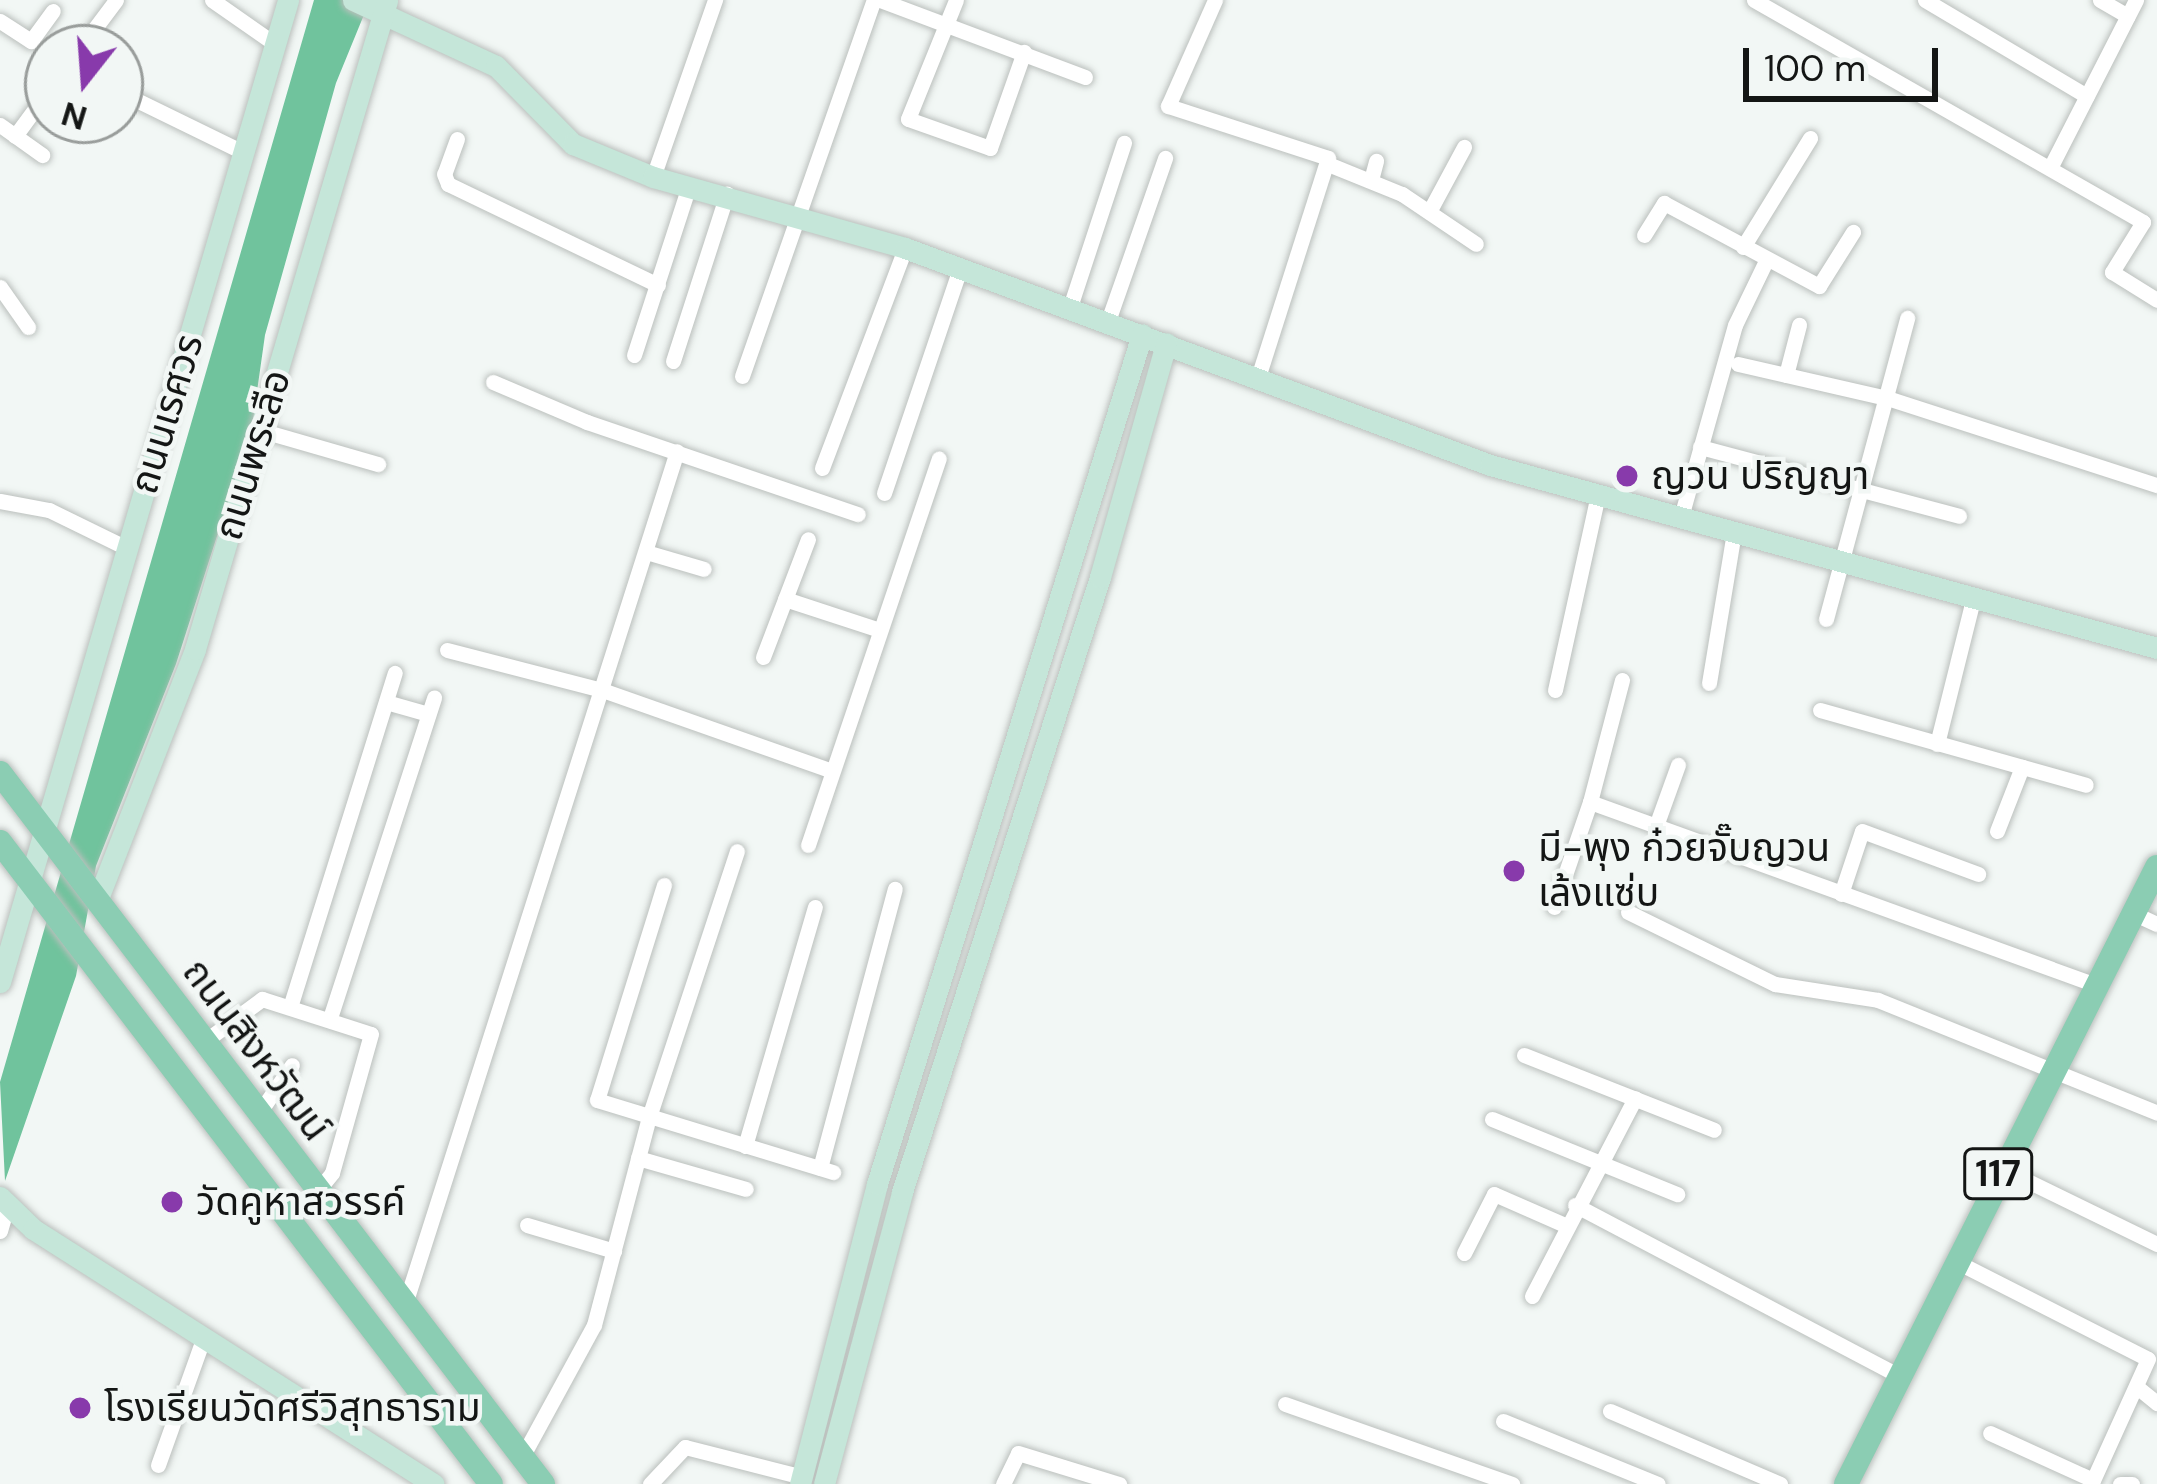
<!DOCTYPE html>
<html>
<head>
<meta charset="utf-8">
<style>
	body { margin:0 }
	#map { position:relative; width:2157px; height:1484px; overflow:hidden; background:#f2f7f5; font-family:"DM Sans","Noto Sans Thai",sans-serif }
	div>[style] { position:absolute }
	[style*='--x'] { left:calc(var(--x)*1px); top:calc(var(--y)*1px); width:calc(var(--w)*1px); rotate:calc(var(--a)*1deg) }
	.water>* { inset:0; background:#70c39d }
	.roads { filter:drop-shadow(0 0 3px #bbc0bd) drop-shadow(0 0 3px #bbc0bd) }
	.street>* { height:15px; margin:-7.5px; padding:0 7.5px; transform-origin:7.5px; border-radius:7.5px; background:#fff }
	.secondary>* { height:21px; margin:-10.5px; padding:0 10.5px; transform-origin:10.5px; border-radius:10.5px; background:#c5e6d9 }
	.primary>* { height:24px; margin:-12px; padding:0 12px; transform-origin:12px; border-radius:12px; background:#8bcdb3 }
	.dots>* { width:33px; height:33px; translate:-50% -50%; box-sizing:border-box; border:6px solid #f2f7f5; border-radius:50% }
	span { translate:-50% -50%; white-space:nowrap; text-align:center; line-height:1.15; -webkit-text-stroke:9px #f2f7f5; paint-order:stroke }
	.shield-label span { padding:3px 9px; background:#f2f7f5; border:3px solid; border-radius:9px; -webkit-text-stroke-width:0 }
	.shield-label { font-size:36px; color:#141615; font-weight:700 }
	.street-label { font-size:39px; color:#141615 }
	.poi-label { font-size:39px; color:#141615 }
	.left { translate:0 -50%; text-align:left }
	.north { position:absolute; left:24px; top:24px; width:120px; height:120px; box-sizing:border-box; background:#f2f7f5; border:3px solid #999d9b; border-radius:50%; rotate:197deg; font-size:33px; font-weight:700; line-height:48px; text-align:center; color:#141615 }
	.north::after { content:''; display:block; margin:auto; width:42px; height:54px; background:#883aab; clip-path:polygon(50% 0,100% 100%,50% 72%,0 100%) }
	.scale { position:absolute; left:1743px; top:48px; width:195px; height:54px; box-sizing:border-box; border:6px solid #141615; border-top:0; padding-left:15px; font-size:36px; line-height:42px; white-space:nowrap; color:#141615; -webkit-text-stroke:9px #f2f7f5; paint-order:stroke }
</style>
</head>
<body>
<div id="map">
	<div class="water">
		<i style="clip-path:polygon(314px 0,370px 0,336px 83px,265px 335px,252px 427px,176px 664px,96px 866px,76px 976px,5px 1181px,0 1082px)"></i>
	</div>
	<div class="roads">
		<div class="street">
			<i style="--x:212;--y:0;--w:77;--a:34.9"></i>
			<i style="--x:880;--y:0;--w:219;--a:20.6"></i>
			<i style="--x:956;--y:0;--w:128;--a:112"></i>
			<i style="--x:908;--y:119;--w:87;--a:19.5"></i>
			<i style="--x:990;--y:148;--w:102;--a:-70.5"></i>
			<i style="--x:1215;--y:0;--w:116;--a:113.9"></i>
			<i style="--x:1168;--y:106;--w:168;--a:18"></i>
			<i style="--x:1328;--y:158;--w:231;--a:107.7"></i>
			<i style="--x:1754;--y:0;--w:448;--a:29.7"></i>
			<i style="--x:2143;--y:222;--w:59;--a:121.8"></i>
			<i style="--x:2112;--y:272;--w:53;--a:31.9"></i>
			<i style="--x:1925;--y:0;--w:188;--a:30.7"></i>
			<i style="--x:2100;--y:0;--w:32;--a:30"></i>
			<i style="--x:0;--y:21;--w:37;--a:33"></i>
			<i style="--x:31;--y:41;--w:37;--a:-54"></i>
			<i style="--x:80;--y:48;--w:60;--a:-53.1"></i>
			<i style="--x:120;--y:92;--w:139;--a:26"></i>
			<i style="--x:0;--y:125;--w:52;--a:35.5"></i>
			<i style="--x:15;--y:136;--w:56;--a:-53.7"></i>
			<i style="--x:457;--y:139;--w:37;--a:110"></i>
			<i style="--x:444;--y:174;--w:11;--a:68"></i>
			<i style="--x:448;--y:184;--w:233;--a:25.7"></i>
			<i style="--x:1328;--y:164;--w:80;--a:22.1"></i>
			<i style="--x:1402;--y:194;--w:89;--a:34"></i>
			<i style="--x:2050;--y:168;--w:189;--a:-62.9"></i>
			<i style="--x:653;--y:177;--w:188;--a:-70.7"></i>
			<i style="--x:1371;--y:180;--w:20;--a:-75"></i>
			<i style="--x:1429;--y:212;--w:74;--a:-61.7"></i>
			<i style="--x:1644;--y:235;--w:38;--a:-58"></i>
			<i style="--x:1664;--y:203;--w:176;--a:28.2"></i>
			<i style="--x:1819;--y:286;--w:64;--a:-57.8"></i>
			<i style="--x:1743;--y:247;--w:128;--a:-58.4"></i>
			<i style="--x:0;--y:287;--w:49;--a:55"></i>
			<i style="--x:1070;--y:307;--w:173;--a:-71.8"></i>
			<i style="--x:1108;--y:321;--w:173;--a:-70.7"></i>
			<i style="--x:634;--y:355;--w:178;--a:-72"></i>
			<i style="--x:673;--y:361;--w:176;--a:-72.1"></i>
			<i style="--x:1738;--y:364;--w:153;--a:12.9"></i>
			<i style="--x:1887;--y:398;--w:284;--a:17.9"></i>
			<i style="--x:1786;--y:375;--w:52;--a:-75.4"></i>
			<i style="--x:742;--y:376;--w:398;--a:-70.7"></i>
			<i style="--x:493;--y:382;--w:102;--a:23.1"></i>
			<i style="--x:587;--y:422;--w:286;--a:18.8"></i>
			<i style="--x:260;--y:430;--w:123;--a:16.1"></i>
			<i style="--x:1700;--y:447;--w:268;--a:14.9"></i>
			<i style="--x:822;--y:468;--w:235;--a:-69.3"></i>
			<i style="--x:884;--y:493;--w:237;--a:-71.3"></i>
			<i style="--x:0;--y:501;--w:50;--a:10.4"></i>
			<i style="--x:49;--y:510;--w:87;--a:26"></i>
			<i style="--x:1681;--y:517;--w:199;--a:-74.3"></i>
			<i style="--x:1735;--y:325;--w:71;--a:-64.2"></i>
			<i style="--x:646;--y:552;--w:60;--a:16.3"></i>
			<i style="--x:785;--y:599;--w:100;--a:18.1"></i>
			<i style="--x:1826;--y:619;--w:312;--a:-74.9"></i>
			<i style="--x:447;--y:650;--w:163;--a:14.5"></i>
			<i style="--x:605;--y:691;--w:238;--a:19.4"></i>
			<i style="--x:763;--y:657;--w:126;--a:-69.1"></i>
			<i style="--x:1622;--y:680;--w:126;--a:104.7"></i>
			<i style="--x:1590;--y:802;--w:538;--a:19.88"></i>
			<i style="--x:1709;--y:683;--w:153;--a:-80.6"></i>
			<i style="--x:1555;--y:690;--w:200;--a:-77.6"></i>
			<i style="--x:386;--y:702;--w:44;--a:15.9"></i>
			<i style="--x:1820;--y:710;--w:276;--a:15.7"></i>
			<i style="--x:1937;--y:744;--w:153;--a:-76"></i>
			<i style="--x:1656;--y:826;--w:65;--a:-70.2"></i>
			<i style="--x:1997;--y:831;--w:69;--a:-68.7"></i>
			<i style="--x:808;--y:845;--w:408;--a:-71.3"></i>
			<i style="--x:664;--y:885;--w:225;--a:107.3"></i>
			<i style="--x:597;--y:1100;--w:247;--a:17"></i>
			<i style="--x:1841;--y:894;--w:66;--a:-71.6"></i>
			<i style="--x:1862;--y:831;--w:124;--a:20.3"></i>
			<i style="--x:1554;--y:907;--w:111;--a:-71.1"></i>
			<i style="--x:1628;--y:912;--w:164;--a:26.1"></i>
			<i style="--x:1775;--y:984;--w:104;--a:8.8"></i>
			<i style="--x:1878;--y:1000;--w:301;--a:22"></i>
			<i style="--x:2133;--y:913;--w:26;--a:25"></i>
			<i style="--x:291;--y:1004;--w:347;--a:-72.6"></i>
			<i style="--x:330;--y:1018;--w:337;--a:-72"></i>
			<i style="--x:205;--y:1041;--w:71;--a:-36.4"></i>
			<i style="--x:262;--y:999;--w:114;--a:17.8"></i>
			<i style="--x:371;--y:1034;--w:144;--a:105.7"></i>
			<i style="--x:332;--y:1173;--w:22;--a:129"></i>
			<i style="--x:1524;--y:1055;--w:204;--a:21.5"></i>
			<i style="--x:259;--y:1113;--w:58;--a:-55.5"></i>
			<i style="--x:1492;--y:1119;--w:200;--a:22.1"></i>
			<i style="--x:745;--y:1146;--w:249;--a:-73.7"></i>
			<i style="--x:638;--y:1158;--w:112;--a:16"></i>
			<i style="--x:820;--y:1168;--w:289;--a:-75"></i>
			<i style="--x:2001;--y:1168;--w:174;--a:26"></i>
			<i style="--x:1575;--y:1205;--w:366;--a:27.8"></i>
			<i style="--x:527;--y:1225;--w:91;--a:16.6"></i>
			<i style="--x:0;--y:1231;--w:26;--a:-74"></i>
			<i style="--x:1464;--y:1253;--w:66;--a:-63"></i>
			<i style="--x:1494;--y:1194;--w:77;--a:23.6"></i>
			<i style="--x:1955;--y:1261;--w:216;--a:26.9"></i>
			<i style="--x:2148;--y:1359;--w:133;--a:114.4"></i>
			<i style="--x:2093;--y:1480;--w:113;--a:-155.5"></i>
			<i style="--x:1532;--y:1296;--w:223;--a:-62.5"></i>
			<i style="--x:405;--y:1304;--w:895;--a:-72.31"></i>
			<i style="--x:2137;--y:1387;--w:26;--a:39"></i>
			<i style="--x:1285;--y:1404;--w:241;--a:19.4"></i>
			<i style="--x:1610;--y:1411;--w:185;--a:23.2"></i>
			<i style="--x:1503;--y:1421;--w:167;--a:22.1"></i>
			<i style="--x:522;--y:1457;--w:150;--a:-61.4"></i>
			<i style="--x:594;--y:1325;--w:215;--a:-75.2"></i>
			<i style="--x:649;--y:1117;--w:280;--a:-71.7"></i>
			<i style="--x:158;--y:1465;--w:134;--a:-70.3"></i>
			<i style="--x:650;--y:1484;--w:51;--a:-46.6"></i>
			<i style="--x:685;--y:1447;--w:122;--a:14.3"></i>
			<i style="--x:1003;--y:1484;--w:34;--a:-64"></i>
			<i style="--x:1018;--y:1453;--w:106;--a:17.1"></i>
			<i style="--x:2120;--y:1484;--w:12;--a:0"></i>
		</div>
		<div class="secondary">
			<i style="--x:353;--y:0;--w:157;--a:24.8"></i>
			<i style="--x:496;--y:66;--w:110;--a:45.4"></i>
			<i style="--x:573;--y:144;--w:87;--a:22.4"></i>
			<i style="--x:653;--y:177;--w:262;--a:15.7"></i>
			<i style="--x:905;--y:248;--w:624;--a:20.35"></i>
			<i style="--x:1490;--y:465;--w:692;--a:15.34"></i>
			<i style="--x:97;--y:901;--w:270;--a:-68.7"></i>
			<i style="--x:195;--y:649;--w:676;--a:-73.5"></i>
			<i style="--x:0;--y:982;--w:1023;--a:-73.65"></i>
			<i style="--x:0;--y:1197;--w:46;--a:44.1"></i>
			<i style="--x:33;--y:1229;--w:475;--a:32.5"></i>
			<i style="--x:800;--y:1484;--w:310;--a:-75.6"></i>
			<i style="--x:877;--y:1184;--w:890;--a:-72.68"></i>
			<i style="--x:824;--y:1484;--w:302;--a:-75"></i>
			<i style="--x:902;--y:1192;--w:646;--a:-72.15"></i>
			<i style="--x:1100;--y:577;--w:243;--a:-74.2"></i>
		</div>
		<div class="primary">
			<i style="--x:0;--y:773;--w:895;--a:52.63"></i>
			<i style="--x:0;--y:842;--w:808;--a:52.59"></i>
			<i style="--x:1846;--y:1484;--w:691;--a:-63.25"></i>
		</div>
	</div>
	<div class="dots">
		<i style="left:1627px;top:476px;background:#883aab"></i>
		<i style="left:1514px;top:871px;background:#883aab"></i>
		<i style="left:172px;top:1202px;background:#883aab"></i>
		<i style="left:80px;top:1408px;background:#883aab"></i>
	</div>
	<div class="shield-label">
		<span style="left:1998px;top:1174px">117</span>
	</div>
	<div class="street-label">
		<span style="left:167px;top:414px;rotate:-73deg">ถนนเรศวร</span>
		<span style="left:253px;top:455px;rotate:-73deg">ถนนพระลือ</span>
		<span style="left:256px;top:1050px;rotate:53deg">ถนนสิงหวัฒน์</span>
	</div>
	<div class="poi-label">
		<span class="left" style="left:1651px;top:476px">ญวน ปริญญา</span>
		<span class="left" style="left:1538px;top:871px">มี-พุง ก๋วยจั๊บญวน<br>เล้งแซ่บ</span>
		<span class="left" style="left:196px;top:1202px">วัดคูหาสวรรค์</span>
		<span class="left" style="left:104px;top:1408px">โรงเรียนวัดศรีวิสุทธาราม</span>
	</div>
	<div class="north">N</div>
	<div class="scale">100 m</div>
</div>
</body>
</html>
